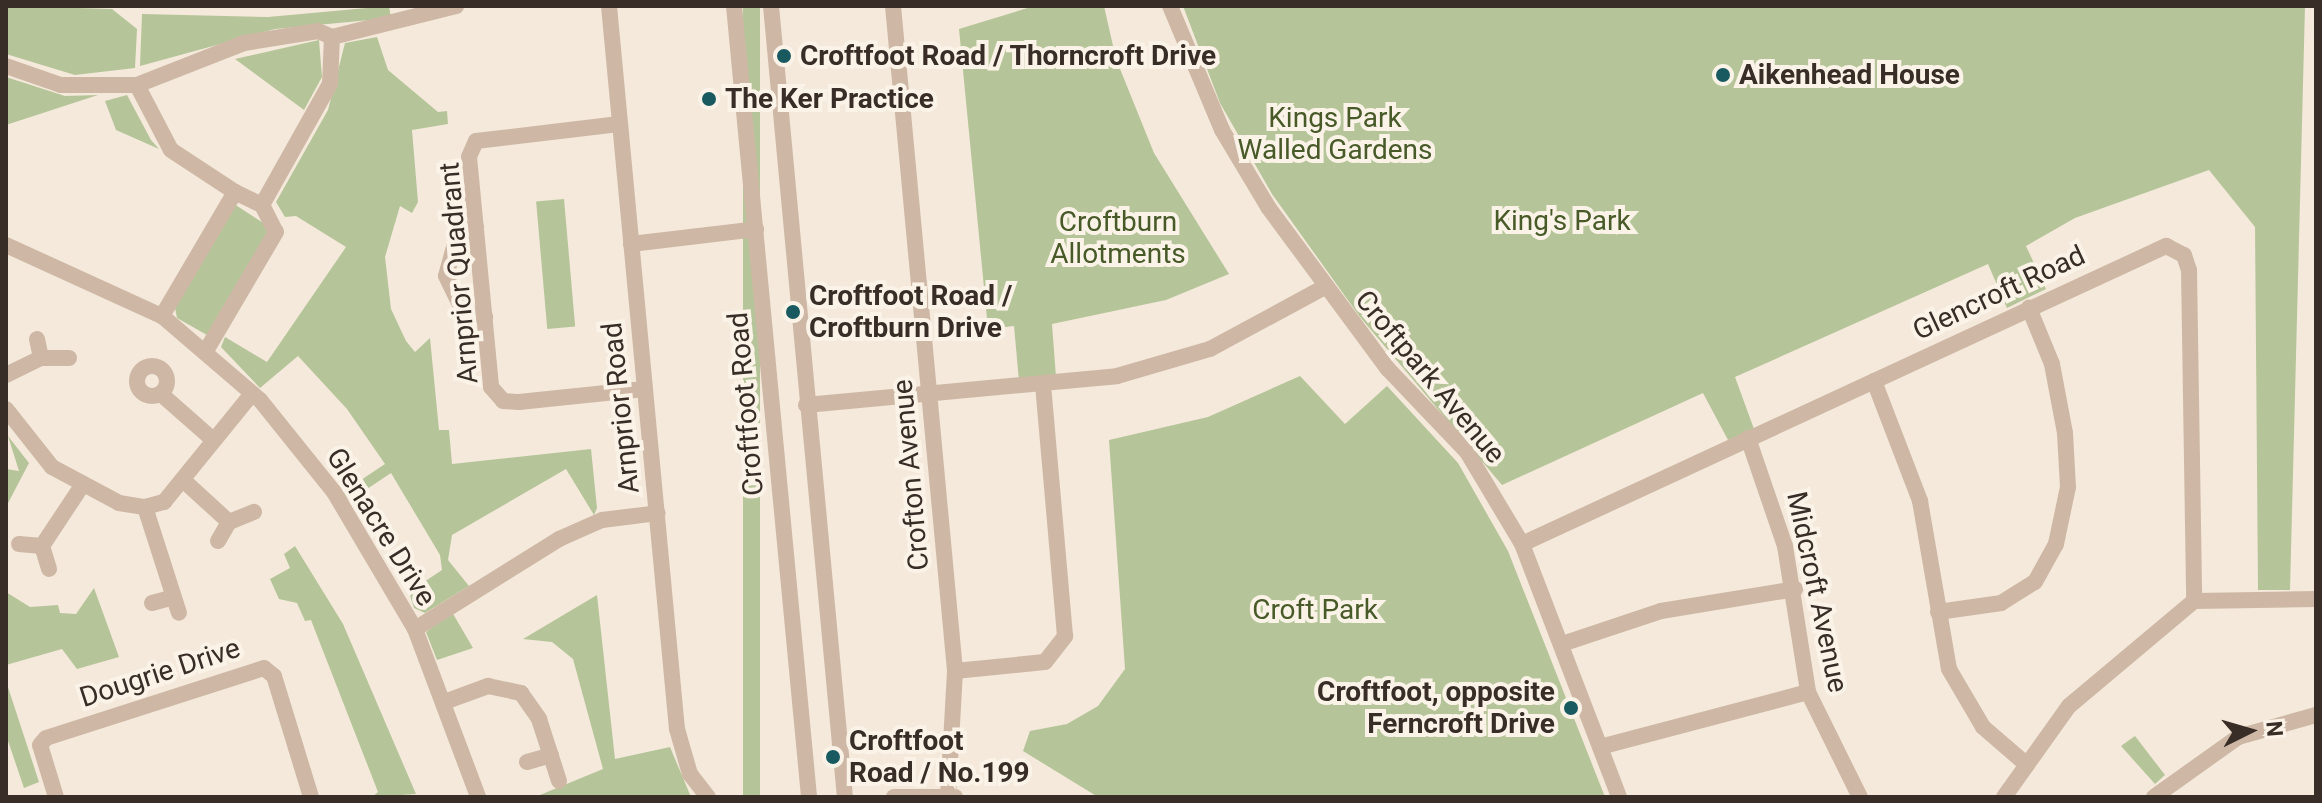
<!DOCTYPE html>
<html>
<head>
<meta charset="utf-8">
<style>
	body { margin:0 }
	#map { position:relative; width:2322px; height:803px; overflow:hidden; background:#f4e9db; font-family:Roboto,sans-serif }
	div>[style] { position:absolute }
	[style*='--x'] { left:calc(var(--x)*1px); top:calc(var(--y)*1px); width:calc(var(--w)*1px); rotate:calc(var(--a)*1deg) }
	.green>* { inset:0; background:#b6c599; transform-origin:0 0 }
	.minor>* { height:16px; margin:-8px; padding:0 8px; transform-origin:8px; border-radius:8px; background:#ceb8a5 }
	.minor>.ring { margin:-8px; padding:0; box-sizing:content-box; background:none; border:16px solid #ceb8a5; border-radius:50% }
	.dots>* { width:22px; height:22px; translate:-50% -50%; box-sizing:border-box; border:4px solid #fbf3e8; border-radius:50% }
	span { translate:-50% -50%; white-space:nowrap; text-align:center; line-height:1.15; -webkit-text-stroke:8px #fbf3e8; paint-order:stroke }
	.poi-label { font-size:28px; color:#392d27; font-weight:700 }
	.left { translate:0 -50%; text-align:left }
	.right { translate:-100% -50%; text-align:right }
	.park-label { font-size:28px; color:#475a28 }
	.street-label { font-size:28px; color:#392d27 }
	.frame { position:absolute; inset:0; border:8px solid #392d27; pointer-events:none }
	.north { position:absolute; left:2210px; top:691px; width:80px; height:80px; -webkit-text-stroke:6px #fbf3e8; paint-order:stroke; rotate:85deg; font-size:22px; font-weight:700; line-height:32px; text-align:center; color:#392d27 }
	.north::after { content:''; display:block; margin:auto; width:28px; height:36px; background:#392d27; clip-path:polygon(50% 0,100% 100%,50% 72%,0 100%) }
</style>
</head>
<body>
<div id="map">
	<div class="green">
		<i style="clip-path:polygon(6px 6px,112px 9px,137px 29px,135px 68px,75px 75px,6px 54px)"></i>
		<i style="clip-path:polygon(389px 6px,391px 18px,275px 29px,140px 66px,142px 14px,268px 17px)"></i>
		<i style="left:743px;top:6px;width:17px;height:794px"></i>
		<i style="clip-path:polygon(1034px 6px,1104px 6px,1116px 59px,1154px 153px,1229px 274px,1166px 300px,1052px 324px,1056px 377px,1019px 381px,1014px 326px,988px 329px,959px 29px)"></i>
		<i style="clip-path:polygon(1183px 6px,2305px 6px,2290px 590px,2258px 590px,2255px 227px,2209px 170px,2075px 218px,2026px 246px,2046px 289px,2007px 308px,1988px 264px,1735px 377px,1754px 429px,1728px 440px,1703px 393px,1502px 485px,1360px 317px,1272px 194px,1220px 103px)"></i>
		<i style="clip-path:polygon(377px 37px,388px 70px,438px 112px,447px 111px,448px 124px,412px 130px,418px 202px,412px 213px,400px 206px,385px 257px,391px 309px,406px 341px,415px 352px,430px 338px,439px 430px,449px 430px,452px 464px,591px 449px,597px 508px,594px 515px,566px 469px,452px 535px,448px 560px,469px 586px,425px 613px,414px 608px,409px 592px,442px 570px,440px 555px,391px 473px,349px 501px,343px 492px,385px 464px,347px 409px,298px 356px,260px 388px,221px 347px,225px 337px,267px 362px,346px 247px,296px 216px,285px 217px,276px 202px,328px 110px,345px 43px)"></i>
		<i style="clip-path:polygon(319px 40px,322px 77px,304px 110px,235px 59px)"></i>
		<i style="clip-path:polygon(6px 77px,65px 96px,98px 95px,6px 125px)"></i>
		<i style="clip-path:polygon(127px 95px,151px 140px,159px 149px,116px 130px,105px 101px)"></i>
		<i style="left:564px;top:199px;width:128px;height:28px;rotate:85deg"></i>
		<i style="clip-path:polygon(234px 204px,271px 228px,207px 335px,177px 318px,175px 308px)"></i>
		<i style="clip-path:polygon(1300px 376px,1345px 424px,1387px 386px,1458px 463px,1508px 551px,1605px 797px,1098px 797px,1023px 751px,1030px 731px,1067px 724px,1098px 706px,1125px 669px,1109px 440px,1208px 417px)"></i>
		<i style="clip-path:polygon(8px 436px,29px 463px,6px 507px,6px 469px,19px 471px)"></i>
		<i style="clip-path:polygon(295px 546px,343px 624px,416px 794px,372px 797px,378px 792px,311px 620px,305px 621px,297px 603px,279px 599px,270px 579px,290px 568px,284px 554px)"></i>
		<i style="clip-path:polygon(94px 588px,119px 657px,77px 669px,62px 649px,6px 665px,6px 592px,30px 607px,58px 605px,60px 613px,76px 614px)"></i>
		<i style="clip-path:polygon(597px 595px,615px 759px,670px 747px,691px 797px,535px 797px,603px 769px,573px 659px,552px 642px,523px 639px)"></i>
		<i style="clip-path:polygon(452px 612px,473px 648px,437px 660px,426px 632px)"></i>
		<i style="clip-path:polygon(6px 681px,39px 782px,24px 788px,6px 735px)"></i>
		<i style="clip-path:polygon(2135px 736px,2165px 775px,2155px 784px,2121px 746px)"></i>
	</div>
	<div class="minor">
		<i style="--x:609;--y:6;--w:726;--a:84.63"></i>
		<i style="--x:677;--y:729;--w:47;--a:73.9"></i>
		<i style="--x:690;--y:774;--w:29;--a:52"></i>
		<i style="--x:734;--y:6;--w:795;--a:84.58"></i>
		<i style="--x:771;--y:6;--w:794;--a:84.66"></i>
		<i style="--x:893;--y:6;--w:668;--a:84.67"></i>
		<i style="--x:955;--y:671;--w:124;--a:93.2"></i>
		<i style="--x:1170;--y:6;--w:134;--a:67.2"></i>
		<i style="--x:1222;--y:130;--w:90;--a:59.1"></i>
		<i style="--x:1268;--y:207;--w:202;--a:53.5"></i>
		<i style="--x:1388;--y:369;--w:115;--a:46.4"></i>
		<i style="--x:1467;--y:452;--w:107;--a:59.1"></i>
		<i style="--x:1522;--y:544;--w:271;--a:69"></i>
		<i style="--x:6;--y:66;--w:58;--a:19.1"></i>
		<i style="--x:61;--y:85;--w:76;--a:0"></i>
		<i style="--x:137;--y:85;--w:115;--a:-21.4"></i>
		<i style="--x:244;--y:43;--w:75;--a:-9.2"></i>
		<i style="--x:318;--y:31;--w:15;--a:23"></i>
		<i style="--x:332;--y:37;--w:128;--a:-14"></i>
		<i style="--x:137;--y:85;--w:73;--a:62.4"></i>
		<i style="--x:171;--y:150;--w:77;--a:33.3"></i>
		<i style="--x:619;--y:124;--w:144;--a:173.2"></i>
		<i style="--x:476;--y:141;--w:17;--a:114"></i>
		<i style="--x:469;--y:157;--w:231;--a:84.5"></i>
		<i style="--x:491;--y:387;--w:18;--a:49"></i>
		<i style="--x:503;--y:401;--w:16;--a:4"></i>
		<i style="--x:519;--y:402;--w:126;--a:-5.9"></i>
		<i style="--x:262;--y:205;--w:139;--a:-60.7"></i>
		<i style="--x:330;--y:84;--w:47;--a:-87.6"></i>
		<i style="--x:476;--y:227;--w:21;--a:155"></i>
		<i style="--x:457;--y:236;--w:41;--a:105.4"></i>
		<i style="--x:446;--y:276;--w:39;--a:64"></i>
		<i style="--x:463;--y:311;--w:23;--a:15"></i>
		<i style="--x:631;--y:244;--w:126;--a:-6.8"></i>
		<i style="--x:6;--y:245;--w:171;--a:24.5"></i>
		<i style="--x:162;--y:316;--w:129;--a:40.6"></i>
		<i style="--x:260;--y:400;--w:118;--a:51.2"></i>
		<i style="--x:334;--y:492;--w:159;--a:59.4"></i>
		<i style="--x:415;--y:629;--w:179;--a:69.4"></i>
		<i style="--x:162;--y:316;--w:144;--a:-59.5"></i>
		<i style="--x:235;--y:192;--w:30;--a:26"></i>
		<i style="--x:262;--y:205;--w:30;--a:63"></i>
		<i style="--x:276;--y:232;--w:136;--a:120.5"></i>
		<i style="--x:37;--y:339;--w:19;--a:78"></i>
		<i class="ring" style="left:137px;top:366px;width:14px;height:14px"></i>
		<i style="--x:6;--y:375;--w:39;--a:-26"></i>
		<i style="--x:41;--y:358;--w:28;--a:0"></i>
		<i style="--x:1874;--y:381;--w:129;--a:69"></i>
		<i style="--x:1920;--y:501;--w:170;--a:80.2"></i>
		<i style="--x:1949;--y:669;--w:67;--a:59.6"></i>
		<i style="--x:1983;--y:727;--w:58;--a:40.8"></i>
		<i style="--x:161;--y:394;--w:67;--a:41.3"></i>
		<i style="--x:806;--y:405;--w:312;--a:-5.3"></i>
		<i style="--x:1117;--y:376;--w:97;--a:-16.2"></i>
		<i style="--x:1210;--y:349;--w:128;--a:-28.4"></i>
		<i style="--x:6;--y:409;--w:74;--a:51.6"></i>
		<i style="--x:52;--y:467;--w:76;--a:28.2"></i>
		<i style="--x:119;--y:503;--w:26;--a:9"></i>
		<i style="--x:145;--y:507;--w:20;--a:-15"></i>
		<i style="--x:164;--y:502;--w:138;--a:-50.9"></i>
		<i style="--x:1748;--y:438;--w:114;--a:71.1"></i>
		<i style="--x:1785;--y:546;--w:148;--a:81"></i>
		<i style="--x:1808;--y:692;--w:117;--a:63.7"></i>
		<i style="--x:183;--y:480;--w:62;--a:42.4"></i>
		<i style="--x:145;--y:507;--w:111;--a:72.2"></i>
		<i style="--x:218;--y:541;--w:22;--a:-60"></i>
		<i style="--x:229;--y:522;--w:27;--a:-22"></i>
		<i style="--x:19;--y:544;--w:23;--a:5"></i>
		<i style="--x:42;--y:546;--w:24;--a:73"></i>
		<i style="--x:1522;--y:544;--w:710;--a:-24.83"></i>
		<i style="--x:2166;--y:246;--w:20;--a:27"></i>
		<i style="--x:2184;--y:255;--w:16;--a:72"></i>
		<i style="--x:2189;--y:270;--w:331;--a:89.1"></i>
		<i style="--x:42;--y:546;--w:74;--a:-56.5"></i>
		<i style="--x:152;--y:603;--w:20;--a:-15"></i>
		<i style="--x:1938;--y:612;--w:64;--a:-8.1"></i>
		<i style="--x:2001;--y:603;--w:40;--a:-32"></i>
		<i style="--x:2035;--y:582;--w:43;--a:-61.1"></i>
		<i style="--x:2056;--y:544;--w:58;--a:-78.1"></i>
		<i style="--x:2068;--y:487;--w:54;--a:-93.2"></i>
		<i style="--x:2065;--y:433;--w:70;--a:-100.7"></i>
		<i style="--x:2052;--y:364;--w:61;--a:-112.3"></i>
		<i style="--x:415;--y:629;--w:170;--a:-32"></i>
		<i style="--x:559;--y:539;--w:47;--a:-23.8"></i>
		<i style="--x:602;--y:520;--w:56;--a:-7.1"></i>
		<i style="--x:1562;--y:644;--w:104;--a:-18.4"></i>
		<i style="--x:1661;--y:611;--w:136;--a:-9.3"></i>
		<i style="--x:955;--y:671;--w:90;--a:-5.7"></i>
		<i style="--x:1045;--y:662;--w:33;--a:-52"></i>
		<i style="--x:1065;--y:636;--w:253;--a:-95"></i>
		<i style="--x:447;--y:701;--w:44;--a:-20.1"></i>
		<i style="--x:488;--y:686;--w:34;--a:12"></i>
		<i style="--x:521;--y:693;--w:32;--a:55"></i>
		<i style="--x:539;--y:719;--w:65;--a:72.1"></i>
		<i style="--x:1600;--y:747;--w:215;--a:-14.8"></i>
		<i style="--x:527;--y:762;--w:25;--a:-16"></i>
		<i style="--x:56;--y:797;--w:54;--a:-107.1"></i>
		<i style="--x:40;--y:745;--w:9;--a:-49"></i>
		<i style="--x:46;--y:738;--w:229;--a:-17.8"></i>
		<i style="--x:264;--y:668;--w:13;--a:39"></i>
		<i style="--x:274;--y:676;--w:127;--a:73"></i>
		<i style="--x:894;--y:797;--w:61;--a:0"></i>
		<i style="--x:2004;--y:797;--w:112;--a:-54.5"></i>
		<i style="--x:2069;--y:706;--w:163;--a:-40"></i>
		<i style="--x:2194;--y:601;--w:122;--a:-0.9"></i>
		<i style="--x:2154;--y:797;--w:103;--a:-35.5"></i>
		<i style="--x:2238;--y:737;--w:81;--a:-15.8"></i>
	</div>
	<div class="dots">
		<i style="left:784px;top:56px;background:#185a5f"></i>
		<i style="left:1723px;top:75px;background:#185a5f"></i>
		<i style="left:709px;top:99px;background:#185a5f"></i>
		<i style="left:793px;top:312px;background:#185a5f"></i>
		<i style="left:1571px;top:708px;background:#185a5f"></i>
		<i style="left:833px;top:757px;background:#185a5f"></i>
	</div>
	<div class="poi-label">
		<span class="left" style="left:800px;top:56px">Croftfoot Road / Thorncroft Drive</span>
		<span class="left" style="left:1739px;top:75px">Aikenhead House</span>
		<span class="left" style="left:725px;top:99px">The Ker Practice</span>
		<span class="left" style="left:809px;top:312px">Croftfoot Road /<br>Croftburn Drive</span>
		<span class="right" style="left:1555px;top:708px">Croftfoot, opposite<br>Ferncroft Drive</span>
		<span class="left" style="left:849px;top:757px">Croftfoot<br>Road / No.199</span>
	</div>
	<div class="park-label">
		<span style="left:1335px;top:134px">Kings Park<br>Walled Gardens</span>
		<span style="left:1562px;top:221px">King's Park</span>
		<span style="left:1118px;top:238px">Croftburn<br>Allotments</span>
		<span style="left:1315px;top:610px">Croft Park</span>
	</div>
	<div class="street-label">
		<span style="left:459px;top:273px;rotate:-95deg">Arnprior Quadrant</span>
		<span style="left:1999px;top:293px;rotate:-25deg">Glencroft Road</span>
		<span style="left:1430px;top:377px;rotate:50deg">Croftpark Avenue</span>
		<span style="left:746px;top:404px;rotate:-95deg">Croftfoot Road</span>
		<span style="left:621px;top:408px;rotate:-96deg">Arnprior Road</span>
		<span style="left:911px;top:475px;rotate:-95deg">Crofton Avenue</span>
		<span style="left:381px;top:527px;rotate:58deg">Glenacre Drive</span>
		<span style="left:1817px;top:592px;rotate:78deg">Midcroft Avenue</span>
		<span style="left:160px;top:673px;rotate:-18deg">Dougrie Drive</span>
	</div>
	<div class="frame"></div>
	<div class="north">N</div>
</div>
</body>
</html>
